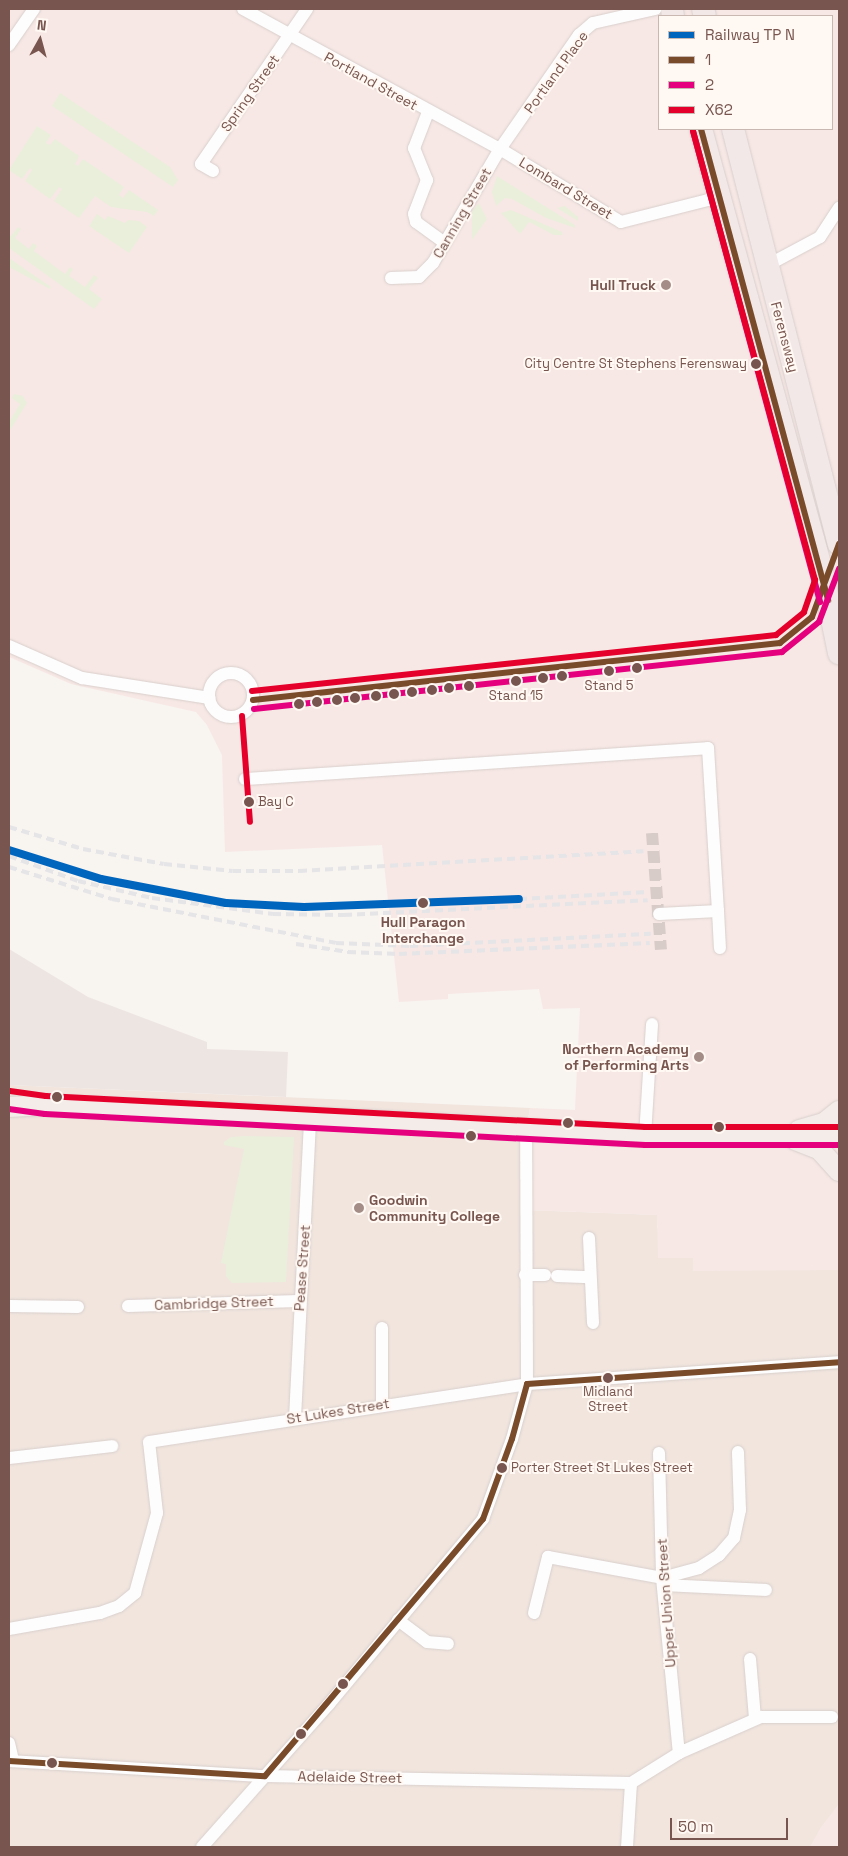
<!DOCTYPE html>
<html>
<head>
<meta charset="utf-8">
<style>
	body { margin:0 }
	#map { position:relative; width:848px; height:1856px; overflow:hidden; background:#f8f4f0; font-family:"Space Grotesk",sans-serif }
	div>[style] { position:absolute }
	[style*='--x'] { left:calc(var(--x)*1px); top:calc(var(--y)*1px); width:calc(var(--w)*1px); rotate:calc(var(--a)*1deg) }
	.residential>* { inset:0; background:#f1e5de }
	.commercial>* { inset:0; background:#f7e8e5 }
	.industrial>* { inset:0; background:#ede5e2 }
	.green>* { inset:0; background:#eaefdb }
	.street-tunnel>* { height:12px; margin-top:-6px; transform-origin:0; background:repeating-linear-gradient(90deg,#d8ccc8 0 12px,transparent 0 18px) }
	.roads { filter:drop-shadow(0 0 1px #d8cfcc) drop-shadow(0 0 1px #d8cfcc) }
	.street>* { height:12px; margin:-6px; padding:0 6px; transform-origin:6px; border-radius:6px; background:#fefdfd }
	.street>.ring { margin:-6px; padding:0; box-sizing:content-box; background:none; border:12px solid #fefdfd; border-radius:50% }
	.primary>* { height:20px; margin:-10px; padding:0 10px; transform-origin:10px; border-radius:10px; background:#f3ece8 }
	.highway>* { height:22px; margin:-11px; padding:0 11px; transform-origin:11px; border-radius:11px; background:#f2e8e7 }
	.rail>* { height:4px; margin-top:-2px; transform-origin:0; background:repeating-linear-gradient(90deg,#e5e4e7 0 8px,transparent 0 13px) }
	.bus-1>* { height:6px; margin:-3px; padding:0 3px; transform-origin:3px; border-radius:3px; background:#7a4b2a }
	.bus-2>* { height:6px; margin:-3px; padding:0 3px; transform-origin:3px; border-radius:3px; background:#e5007d }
	.bus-3>* { height:6px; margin:-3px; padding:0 3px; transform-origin:3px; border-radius:3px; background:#e4002b }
	.rail-1>* { height:8px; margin:-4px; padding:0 4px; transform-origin:4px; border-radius:4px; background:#0065bd }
	.dots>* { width:14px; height:14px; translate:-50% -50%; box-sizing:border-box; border:2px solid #fff8f3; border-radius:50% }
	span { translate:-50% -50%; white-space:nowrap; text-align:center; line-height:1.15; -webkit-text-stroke:4px #fff8f3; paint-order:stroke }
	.bus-label { font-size:13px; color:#78554e }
	.right { translate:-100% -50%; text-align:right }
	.left { translate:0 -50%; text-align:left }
	.street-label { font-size:14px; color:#78554e }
	.poi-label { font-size:14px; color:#78554e; font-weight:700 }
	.stop-label { font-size:14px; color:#78554e; font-weight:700 }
	.frame { position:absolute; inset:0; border:10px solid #78554e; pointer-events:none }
	.legend { position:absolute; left:658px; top:15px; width:175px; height:115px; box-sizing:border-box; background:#fff8f3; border:1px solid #c9b7b1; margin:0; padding:6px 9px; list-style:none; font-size:15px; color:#78554e }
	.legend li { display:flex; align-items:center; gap:10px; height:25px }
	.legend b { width:25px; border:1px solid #c9b7b1 }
	.north { position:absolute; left:15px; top:15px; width:50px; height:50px; -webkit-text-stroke:4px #fff8f3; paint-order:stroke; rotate:7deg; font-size:14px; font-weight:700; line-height:20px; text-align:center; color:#78554e }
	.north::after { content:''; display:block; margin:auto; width:18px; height:22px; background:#78554e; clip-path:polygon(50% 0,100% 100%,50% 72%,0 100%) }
	.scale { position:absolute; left:670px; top:1818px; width:118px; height:22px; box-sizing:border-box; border:2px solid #78554e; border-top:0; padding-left:6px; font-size:15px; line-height:18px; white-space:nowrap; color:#78554e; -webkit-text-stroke:4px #fff8f3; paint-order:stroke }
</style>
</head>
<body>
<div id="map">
	<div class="residential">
		<i style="clip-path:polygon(9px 1085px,530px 1108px,526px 1131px,526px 1210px,658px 1215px,657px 1228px,693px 1258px,693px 1270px,839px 1270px,839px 1804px,810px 1847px,9px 1847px)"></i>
	</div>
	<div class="commercial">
		<i style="clip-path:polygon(evenodd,9px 9px,839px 9px,839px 1270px,693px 1271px,693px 1258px,658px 1258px,657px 1215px,526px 1210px,526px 1131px,530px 1108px,575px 1110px,580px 1008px,543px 1009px,539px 989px,448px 994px,448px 999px,399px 1002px,382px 845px,225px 852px,222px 755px,207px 725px,196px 712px,71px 684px,9px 657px,9px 9px,659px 16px,832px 16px,832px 129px,659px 129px,659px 16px)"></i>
		<i style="clip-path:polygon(839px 1804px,839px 1847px,810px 1847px,821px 1827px)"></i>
	</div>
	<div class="industrial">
		<i style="clip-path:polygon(9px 949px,88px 997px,207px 1042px,207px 1049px,288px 1052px,286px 1097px,9px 1085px)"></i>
	</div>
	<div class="green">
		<i style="clip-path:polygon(60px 93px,170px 167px,178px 180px,173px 187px,52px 106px)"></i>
		<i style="clip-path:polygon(37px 126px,51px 135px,46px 143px,50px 145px,55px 139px,79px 156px,75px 164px,78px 166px,83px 159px,124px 187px,119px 195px,123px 198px,129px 190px,158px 210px,154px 216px,147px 212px,111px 207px,95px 196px,79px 218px,54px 201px,62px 189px,59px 187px,50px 199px,25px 181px,32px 170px,30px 168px,22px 179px,9px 170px)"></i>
		<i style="clip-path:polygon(497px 176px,575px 225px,575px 228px,546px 218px,512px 199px,505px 198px,496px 206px,492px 192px)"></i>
		<i style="clip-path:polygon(479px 203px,487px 219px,472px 240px,472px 211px)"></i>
		<i style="clip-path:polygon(565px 206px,578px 217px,578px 221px,557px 208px)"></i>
		<i style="clip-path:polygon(511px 210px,562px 232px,563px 235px,554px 235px,529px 222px,520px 234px,501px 213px)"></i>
		<i style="clip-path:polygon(97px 214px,105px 220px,108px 216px,125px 223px,128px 220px,139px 221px,147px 227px,129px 253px,89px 226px)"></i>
		<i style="clip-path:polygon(18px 227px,21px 229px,15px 238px,29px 249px,33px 243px,37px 246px,34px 251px,65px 274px,70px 267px,73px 269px,69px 276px,85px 287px,94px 275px,98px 278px,89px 289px,102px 299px,94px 309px,9px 248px,9px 235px,11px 236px)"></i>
		<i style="clip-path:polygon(9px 258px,51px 287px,50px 289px,9px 267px)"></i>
		<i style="clip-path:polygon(14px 394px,23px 396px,27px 403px,9px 432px,9px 422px,20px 404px,12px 398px)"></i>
		<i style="clip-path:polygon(245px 1136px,294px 1137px,286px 1282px,232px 1283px,226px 1276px,226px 1264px,221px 1263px,244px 1149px,224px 1145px,224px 1142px,231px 1137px)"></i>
	</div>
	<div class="street-tunnel">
		<i style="--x:652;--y:833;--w:117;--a:85.6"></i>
	</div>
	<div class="roads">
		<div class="street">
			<i style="--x:243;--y:9;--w:293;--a:28.6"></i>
			<i style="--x:500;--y:149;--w:141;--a:31.1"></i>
			<i style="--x:621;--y:222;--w:102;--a:-14.2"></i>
			<i style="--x:9;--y:45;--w:44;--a:-55.2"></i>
			<i style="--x:428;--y:112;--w:39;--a:111"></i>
			<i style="--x:414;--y:148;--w:35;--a:68"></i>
			<i style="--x:427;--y:180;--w:36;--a:111"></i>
			<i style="--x:414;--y:214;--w:8;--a:76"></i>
			<i style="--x:416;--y:222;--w:34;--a:36"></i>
			<i style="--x:213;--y:171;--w:14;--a:-150"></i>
			<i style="--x:201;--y:164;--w:188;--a:-55.6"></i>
			<i style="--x:766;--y:266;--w:61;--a:-28.2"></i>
			<i style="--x:820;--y:237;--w:35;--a:-57"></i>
			<i style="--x:391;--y:278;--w:28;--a:-2"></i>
			<i style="--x:419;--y:277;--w:20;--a:-45"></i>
			<i style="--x:433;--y:263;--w:132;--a:-59.6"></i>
			<i style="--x:500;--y:149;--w:139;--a:-55.3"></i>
			<i style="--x:579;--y:35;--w:18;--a:-41"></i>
			<i style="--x:593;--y:23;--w:64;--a:-12.7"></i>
			<i style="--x:9;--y:646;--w:80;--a:23.7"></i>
			<i style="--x:82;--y:678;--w:129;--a:8.9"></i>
			<i class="ring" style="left:209px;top:673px;width:32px;height:32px"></i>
			<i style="--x:245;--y:779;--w:464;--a:-3.8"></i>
			<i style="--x:708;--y:748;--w:163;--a:86.5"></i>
			<i style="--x:718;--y:911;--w:59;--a:177.1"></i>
			<i style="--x:718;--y:911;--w:37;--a:87"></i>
			<i style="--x:645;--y:1136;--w:112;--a:-86.4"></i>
			<i style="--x:589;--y:1238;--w:85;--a:87.3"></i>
			<i style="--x:525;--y:1275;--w:20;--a:0"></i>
			<i style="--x:557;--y:1276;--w:33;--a:2"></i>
			<i style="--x:9;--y:1306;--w:69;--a:0.8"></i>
			<i style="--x:128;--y:1306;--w:171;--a:-1.7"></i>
			<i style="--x:382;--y:1405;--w:77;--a:-90"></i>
			<i style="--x:295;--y:1418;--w:300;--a:-87.1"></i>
			<i style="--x:659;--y:1453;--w:125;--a:88.6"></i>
			<i style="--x:662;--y:1578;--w:176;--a:84.5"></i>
			<i style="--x:9;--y:1458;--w:104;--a:-6.6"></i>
			<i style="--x:664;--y:1585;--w:102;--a:2.8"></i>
			<i style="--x:534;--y:1613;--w:58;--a:-76"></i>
			<i style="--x:548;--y:1557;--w:116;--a:10.4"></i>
			<i style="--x:662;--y:1578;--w:38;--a:-15"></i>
			<i style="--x:699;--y:1568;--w:24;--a:-33"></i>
			<i style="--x:719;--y:1555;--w:23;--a:-49"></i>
			<i style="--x:734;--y:1538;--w:29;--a:-78"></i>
			<i style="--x:740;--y:1510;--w:58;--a:-92"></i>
			<i style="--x:398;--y:1620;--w:36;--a:37"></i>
			<i style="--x:427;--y:1642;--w:21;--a:5"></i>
			<i style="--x:9;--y:1629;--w:92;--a:-10"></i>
			<i style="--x:100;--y:1613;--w:20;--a:-20"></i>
			<i style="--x:119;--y:1606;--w:21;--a:-39"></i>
			<i style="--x:135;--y:1593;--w:83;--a:-74.6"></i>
			<i style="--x:157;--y:1513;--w:71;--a:-96.4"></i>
			<i style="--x:149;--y:1442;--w:382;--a:-8.7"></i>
			<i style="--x:527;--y:1384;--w:313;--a:-4"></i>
			<i style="--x:750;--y:1659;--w:60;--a:85.2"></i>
			<i style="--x:9;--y:1743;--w:18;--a:77"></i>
			<i style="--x:9;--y:1761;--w:256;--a:3.4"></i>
			<i style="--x:265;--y:1776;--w:366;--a:1.1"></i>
			<i style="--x:631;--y:1783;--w:57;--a:-32"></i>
			<i style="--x:679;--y:1753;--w:90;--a:-23.7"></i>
			<i style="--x:761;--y:1717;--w:71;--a:0"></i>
			<i style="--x:202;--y:1847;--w:191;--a:-48.4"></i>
			<i style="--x:329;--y:1704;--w:241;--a:-50.2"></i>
			<i style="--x:483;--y:1519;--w:85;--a:-70.1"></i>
			<i style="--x:512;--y:1439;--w:57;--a:-74.7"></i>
			<i style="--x:527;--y:1384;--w:253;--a:-90.2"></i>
			<i style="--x:627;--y:1847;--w:64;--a:-86.4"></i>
		</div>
		<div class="primary">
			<i style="--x:9;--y:1107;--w:36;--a:-3"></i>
			<i style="--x:45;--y:1105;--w:322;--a:2.7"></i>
			<i style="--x:367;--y:1120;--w:278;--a:3.3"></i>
			<i style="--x:645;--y:1136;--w:194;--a:0"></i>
			<i style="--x:799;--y:1130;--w:26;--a:-16"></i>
			<i style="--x:824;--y:1123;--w:19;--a:-39"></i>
			<i style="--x:795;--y:1140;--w:26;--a:21"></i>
			<i style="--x:819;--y:1149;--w:30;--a:48"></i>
		</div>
		<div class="highway">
			<i style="--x:672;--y:9;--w:7;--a:82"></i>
			<i style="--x:703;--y:9;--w:7;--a:74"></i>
			<i style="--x:701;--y:129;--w:467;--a:74.7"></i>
			<i style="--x:824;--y:580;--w:75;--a:78.4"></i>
			<i style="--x:733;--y:129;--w:428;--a:75.7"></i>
		</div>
	</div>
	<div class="rail">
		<i style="--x:9;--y:827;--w:77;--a:16.6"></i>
		<i style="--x:83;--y:849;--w:82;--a:10.5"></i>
		<i style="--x:164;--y:864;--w:69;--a:5.8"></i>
		<i style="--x:233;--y:871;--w:66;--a:0"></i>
		<i style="--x:299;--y:871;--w:345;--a:-3.3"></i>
		<i style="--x:9;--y:856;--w:73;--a:19.9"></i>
		<i style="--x:78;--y:881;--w:76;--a:12.9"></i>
		<i style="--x:152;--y:898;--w:122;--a:7.5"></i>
		<i style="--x:273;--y:914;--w:71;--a:0.8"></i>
		<i style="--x:344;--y:915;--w:304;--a:-2.8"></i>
		<i style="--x:9;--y:867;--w:108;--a:17.3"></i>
		<i style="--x:112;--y:899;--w:228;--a:11.1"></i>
		<i style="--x:336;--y:943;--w:74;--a:2.3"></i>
		<i style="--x:410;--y:946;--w:241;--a:-2.9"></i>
		<i style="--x:519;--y:899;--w:129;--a:-3.1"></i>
		<i style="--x:296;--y:944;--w:53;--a:8.7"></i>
		<i style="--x:348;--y:952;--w:51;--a:2.2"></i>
		<i style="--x:399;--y:954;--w:251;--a:-2.5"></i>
	</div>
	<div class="bus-1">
		<i style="--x:701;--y:129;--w:488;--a:74.9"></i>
		<i style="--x:253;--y:700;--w:530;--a:-6.17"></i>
		<i style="--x:780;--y:643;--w:41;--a:-39.1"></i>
		<i style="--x:812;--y:617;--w:78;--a:-69.7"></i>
		<i style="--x:9;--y:1761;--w:256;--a:3.4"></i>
		<i style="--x:265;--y:1776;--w:337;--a:-49.7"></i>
		<i style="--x:483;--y:1519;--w:85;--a:-70.1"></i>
		<i style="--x:512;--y:1439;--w:57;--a:-74.7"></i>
		<i style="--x:527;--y:1384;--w:313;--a:-4"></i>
	</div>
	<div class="bus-2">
		<i style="--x:693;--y:131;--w:488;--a:74.9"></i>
		<i style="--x:254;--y:709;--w:531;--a:-6.16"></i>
		<i style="--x:782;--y:652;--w:48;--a:-39"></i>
		<i style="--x:819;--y:622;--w:57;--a:-69.3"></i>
		<i style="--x:9;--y:1109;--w:36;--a:8"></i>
		<i style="--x:45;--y:1114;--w:601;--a:2.96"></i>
		<i style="--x:645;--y:1145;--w:194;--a:0"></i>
	</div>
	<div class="bus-3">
		<i style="--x:252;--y:691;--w:527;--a:-6.1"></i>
		<i style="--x:776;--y:635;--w:36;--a:-39"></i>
		<i style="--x:804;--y:612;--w:34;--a:-71"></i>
		<i style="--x:815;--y:580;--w:465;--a:-105.2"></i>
		<i style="--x:242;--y:716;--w:106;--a:85.7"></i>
		<i style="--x:10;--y:1091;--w:36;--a:8"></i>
		<i style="--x:46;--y:1096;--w:600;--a:2.96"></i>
		<i style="--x:645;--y:1127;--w:194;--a:0"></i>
	</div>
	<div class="rail-1">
		<i style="--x:9;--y:850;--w:96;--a:17.5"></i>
		<i style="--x:101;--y:879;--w:127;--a:10.9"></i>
		<i style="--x:226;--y:903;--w:78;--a:2.9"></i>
		<i style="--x:304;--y:907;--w:215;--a:-2.1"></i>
	</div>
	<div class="dots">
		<i style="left:666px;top:285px;background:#a58d87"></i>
		<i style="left:756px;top:364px;background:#78554e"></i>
		<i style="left:637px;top:668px;background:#78554e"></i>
		<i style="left:609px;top:671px;background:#78554e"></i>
		<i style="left:562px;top:676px;background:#78554e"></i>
		<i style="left:543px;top:678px;background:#78554e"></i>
		<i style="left:516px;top:681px;background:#78554e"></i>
		<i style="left:469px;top:686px;background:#78554e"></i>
		<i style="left:449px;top:688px;background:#78554e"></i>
		<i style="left:432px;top:690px;background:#78554e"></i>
		<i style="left:412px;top:692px;background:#78554e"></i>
		<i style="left:394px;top:694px;background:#78554e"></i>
		<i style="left:376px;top:696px;background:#78554e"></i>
		<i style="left:355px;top:698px;background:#78554e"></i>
		<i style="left:337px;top:700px;background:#78554e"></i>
		<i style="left:317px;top:702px;background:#78554e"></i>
		<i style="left:299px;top:704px;background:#78554e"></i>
		<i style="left:249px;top:802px;background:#78554e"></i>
		<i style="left:423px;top:903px;background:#78554e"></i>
		<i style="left:699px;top:1057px;background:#a58d87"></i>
		<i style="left:57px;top:1097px;background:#78554e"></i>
		<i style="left:568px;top:1123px;background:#78554e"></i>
		<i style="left:719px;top:1127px;background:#78554e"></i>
		<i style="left:471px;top:1136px;background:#78554e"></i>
		<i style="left:359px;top:1208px;background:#a58d87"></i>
		<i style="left:608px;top:1378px;background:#78554e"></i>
		<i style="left:502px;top:1468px;background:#78554e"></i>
		<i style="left:343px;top:1684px;background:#78554e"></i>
		<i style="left:301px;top:1734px;background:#78554e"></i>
		<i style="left:52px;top:1763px;background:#78554e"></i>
	</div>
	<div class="bus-label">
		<span class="right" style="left:747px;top:364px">City Centre St Stephens Ferensway</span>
		<span style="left:609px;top:686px">Stand 5</span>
		<span style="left:516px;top:696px">Stand 15</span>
		<span class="left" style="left:258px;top:802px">Bay C</span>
		<span style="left:608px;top:1400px">Midland<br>Street</span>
		<span class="left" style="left:511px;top:1468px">Porter Street St Lukes Street</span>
	</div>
	<div class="street-label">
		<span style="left:556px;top:72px;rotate:-54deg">Portland Place</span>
		<span style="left:371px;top:81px;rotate:29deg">Portland Street</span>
		<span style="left:250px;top:93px;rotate:-55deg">Spring Street</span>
		<span style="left:566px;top:188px;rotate:31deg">Lombard Street</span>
		<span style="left:462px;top:213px;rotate:-60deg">Canning Street</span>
		<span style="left:785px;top:337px;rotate:75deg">Ferensway</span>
		<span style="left:302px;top:1268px;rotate:-86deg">Pease Street</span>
		<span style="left:214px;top:1303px;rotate:-2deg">Cambridge Street</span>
		<span style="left:338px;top:1411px;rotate:-9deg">St Lukes Street</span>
		<span style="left:666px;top:1603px;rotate:-94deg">Upper Union Street</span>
		<span style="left:350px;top:1777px;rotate:1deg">Adelaide Street</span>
	</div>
	<div class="poi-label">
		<span class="right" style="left:656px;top:285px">Hull Truck</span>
		<span class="right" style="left:689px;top:1057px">Northern Academy<br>of Performing Arts</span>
		<span class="left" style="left:369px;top:1208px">Goodwin<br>Community College</span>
	</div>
	<div class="stop-label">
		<span style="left:423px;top:930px">Hull Paragon<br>Interchange</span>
	</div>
	<div class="frame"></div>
	<ul class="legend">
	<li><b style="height:6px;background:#0065bd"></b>Railway TP N</li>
	<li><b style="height:6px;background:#7a4b2a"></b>1</li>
	<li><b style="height:6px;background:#e5007d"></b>2</li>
	<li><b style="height:6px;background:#e4002b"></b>X62</li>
	</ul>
	<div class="north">N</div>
	<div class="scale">50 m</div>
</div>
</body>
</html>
